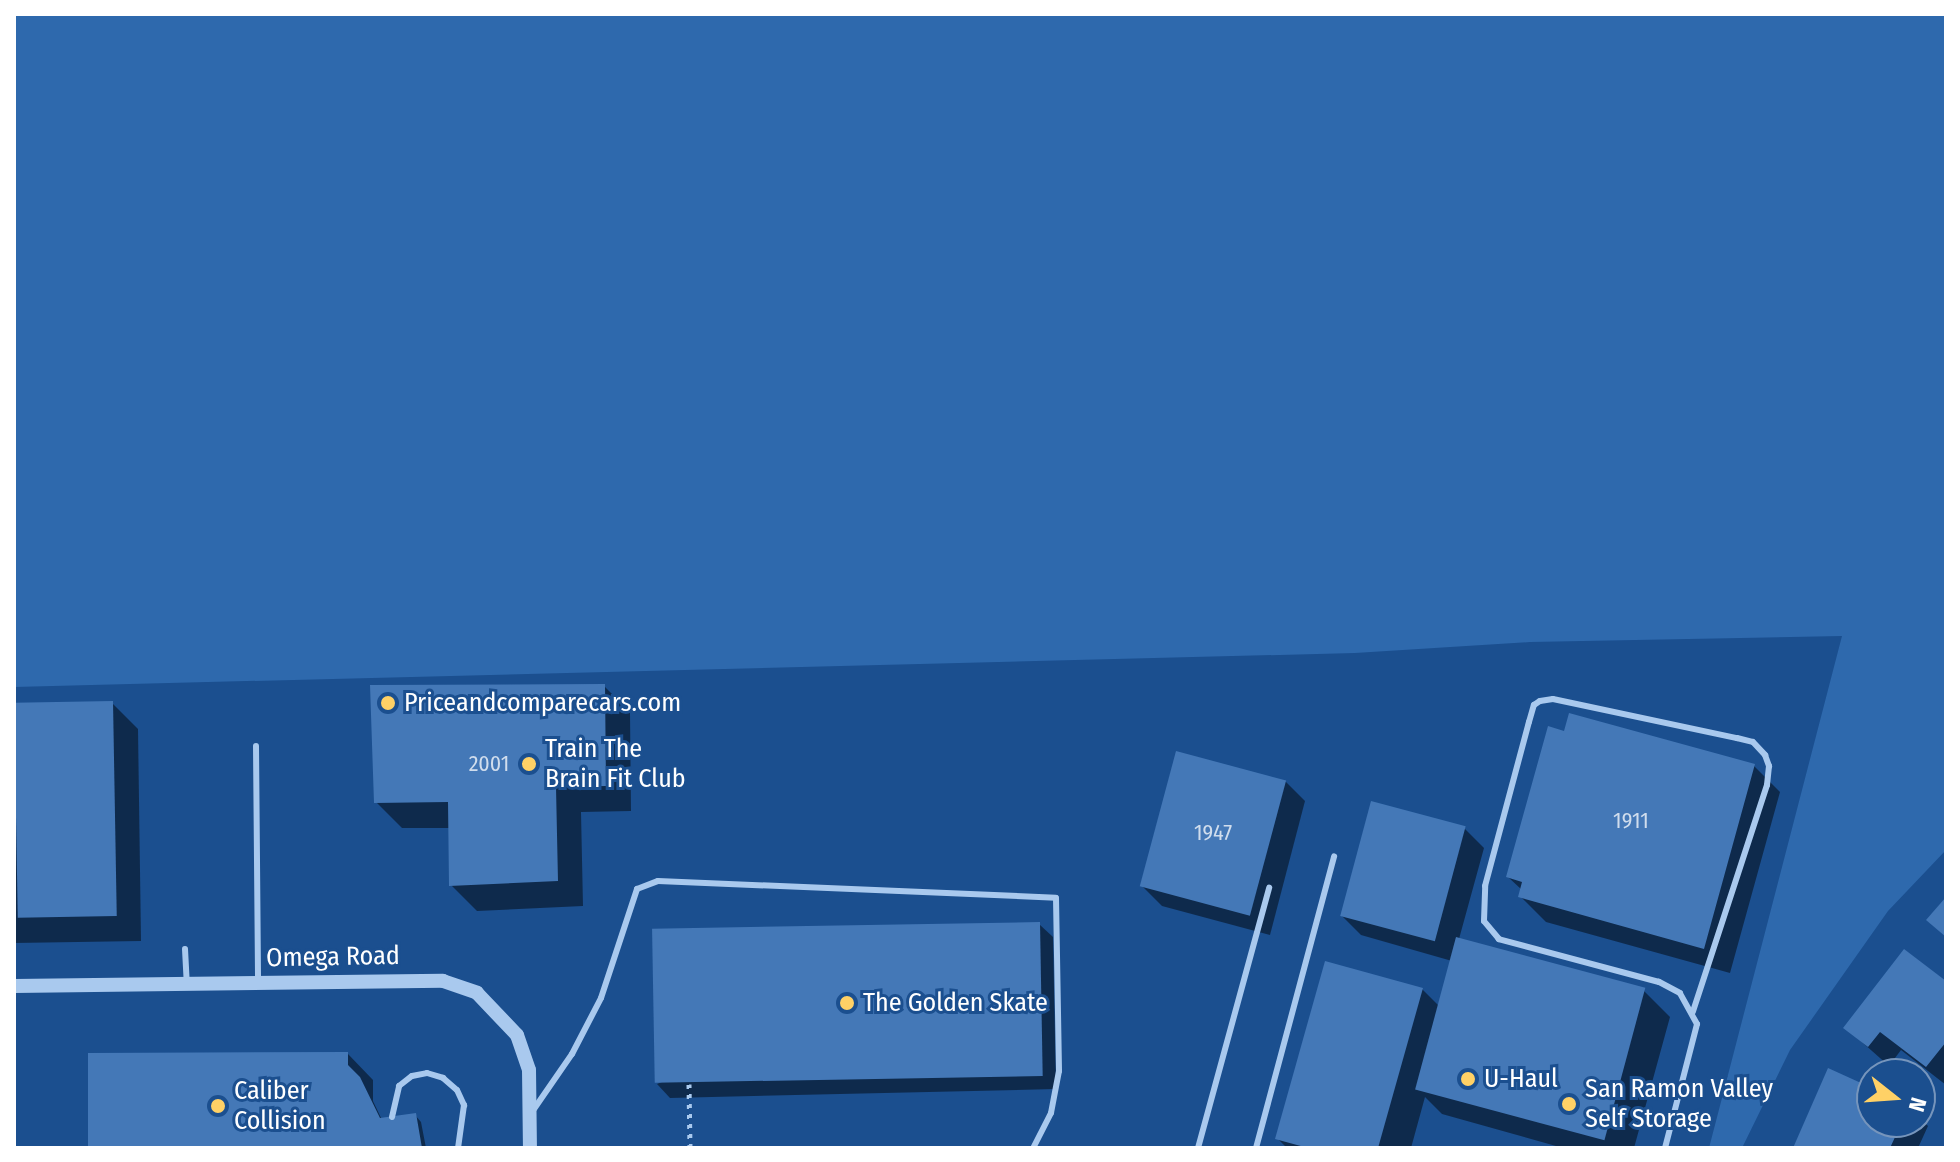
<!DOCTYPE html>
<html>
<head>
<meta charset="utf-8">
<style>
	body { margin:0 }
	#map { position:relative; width:1960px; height:1162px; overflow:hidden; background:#1b4f8f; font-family:"Fira Sans Condensed",sans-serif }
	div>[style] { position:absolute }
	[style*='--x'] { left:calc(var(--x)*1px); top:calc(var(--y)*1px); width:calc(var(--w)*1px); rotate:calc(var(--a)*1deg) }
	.green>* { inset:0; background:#2e69ad }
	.shadow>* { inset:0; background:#0007 }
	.building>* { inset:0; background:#4478b7; transform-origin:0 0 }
	.path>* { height:5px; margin-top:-2.5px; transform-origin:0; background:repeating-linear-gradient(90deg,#a9c9ee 0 4px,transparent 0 10px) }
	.service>* { height:6px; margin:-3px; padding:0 3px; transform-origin:3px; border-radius:3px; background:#a9c9ee }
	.tertiary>* { height:14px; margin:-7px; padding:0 7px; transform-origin:7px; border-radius:7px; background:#a9c9ee }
	.dots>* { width:22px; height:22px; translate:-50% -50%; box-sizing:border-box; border:4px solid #1b4f8f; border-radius:50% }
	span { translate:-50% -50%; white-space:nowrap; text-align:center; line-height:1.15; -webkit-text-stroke:6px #1b4f8f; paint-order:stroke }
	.number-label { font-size:22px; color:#d0dded }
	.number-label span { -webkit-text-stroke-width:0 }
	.poi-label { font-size:26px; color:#fff }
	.left { translate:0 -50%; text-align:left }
	.street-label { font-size:26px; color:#fff }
	.frame { position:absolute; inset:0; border:16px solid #fff; pointer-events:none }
	.north { position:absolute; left:1856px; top:1058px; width:80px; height:80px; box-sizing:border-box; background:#1b4f8f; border:2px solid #7695bc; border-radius:50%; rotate:107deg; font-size:22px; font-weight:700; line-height:32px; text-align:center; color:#fff }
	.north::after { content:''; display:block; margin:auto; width:28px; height:36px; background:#ffd166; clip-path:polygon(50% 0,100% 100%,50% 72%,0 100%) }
</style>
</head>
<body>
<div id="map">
	<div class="green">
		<i style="clip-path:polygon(14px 14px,1946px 14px,1946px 850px,1888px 911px,1790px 1050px,1742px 1148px,1709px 1148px,1842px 636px,1530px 642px,1355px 653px,14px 687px)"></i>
	</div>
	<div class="shadow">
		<i style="clip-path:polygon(604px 686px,630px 712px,631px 811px,581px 812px,583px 906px,477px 911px,451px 885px,450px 828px,402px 828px,376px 802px)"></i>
		<i style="clip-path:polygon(113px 704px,138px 729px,141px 941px,14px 943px,14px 705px)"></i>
		<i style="clip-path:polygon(1754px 766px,1780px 792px,1730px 973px,1546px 922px,1520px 896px,1522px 890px,1508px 877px)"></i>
		<i style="clip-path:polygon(1285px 781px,1305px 801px,1270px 935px,1162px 906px,1142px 886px)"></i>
		<i style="clip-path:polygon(1464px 828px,1484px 848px,1459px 939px,1644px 991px,1670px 1017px,1634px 1148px,1563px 1148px,1442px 1114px,1425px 1097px,1411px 1148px,1287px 1148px,1277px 1138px,1422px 989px,1439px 1006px,1452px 961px,1361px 935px,1341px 915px)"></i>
		<i style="clip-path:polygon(1039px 924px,1053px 937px,1056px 1089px,670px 1098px,657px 1084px)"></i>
		<i style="clip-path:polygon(1946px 983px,1946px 1085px,1901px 1050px,1889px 1066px,1846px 1028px)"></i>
		<i style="clip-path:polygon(348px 1054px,373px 1080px,373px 1101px,382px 1120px,415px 1115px,421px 1122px,426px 1148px,90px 1148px)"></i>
		<i style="clip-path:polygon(1872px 1090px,1872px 1122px,1920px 1122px,1920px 1118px,1928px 1126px,1918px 1148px,1795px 1148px)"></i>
	</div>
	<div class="building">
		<i style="clip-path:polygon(605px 684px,606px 786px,556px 787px,558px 881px,449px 886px,448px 802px,374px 803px,370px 685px)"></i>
		<i style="left:113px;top:701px;width:215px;height:99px;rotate:89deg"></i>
		<i style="clip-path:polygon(1569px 713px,1755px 764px,1704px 949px,1518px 897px,1522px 882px,1506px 877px,1548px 726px,1564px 731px)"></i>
		<i style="left:1176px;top:751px;width:114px;height:140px;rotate:15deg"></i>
		<i style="left:1371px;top:801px;width:98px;height:119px;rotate:15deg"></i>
		<i style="clip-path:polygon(1946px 897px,1946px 937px,1926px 920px)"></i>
		<i style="left:1040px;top:922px;width:154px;height:388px;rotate:89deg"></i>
		<i style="left:1456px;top:937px;width:196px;height:158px;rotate:15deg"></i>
		<i style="clip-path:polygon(1904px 949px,1946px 981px,1946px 1042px,1926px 1067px,1880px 1032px,1868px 1047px,1843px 1028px)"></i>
		<i style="clip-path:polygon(1325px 961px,1423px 988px,1378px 1148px,1308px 1148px,1275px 1139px)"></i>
		<i style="clip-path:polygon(348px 1052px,348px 1065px,360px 1077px,380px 1118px,416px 1113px,422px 1148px,88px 1148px,88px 1053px)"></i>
		<i style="clip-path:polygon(1828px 1068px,1872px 1088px,1872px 1122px,1902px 1122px,1890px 1148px,1793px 1148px)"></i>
	</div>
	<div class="path">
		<i style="--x:689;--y:1084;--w:64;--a:89.1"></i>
	</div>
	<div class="service">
		<i style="--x:256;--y:746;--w:236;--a:89.5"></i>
		<i style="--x:185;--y:949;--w:34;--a:87"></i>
		<i style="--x:534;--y:1109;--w:67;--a:-55.4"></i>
		<i style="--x:572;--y:1054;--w:63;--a:-62.6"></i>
		<i style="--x:601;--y:998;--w:115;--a:-71.7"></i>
		<i style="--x:637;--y:889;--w:22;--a:-21"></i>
		<i style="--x:658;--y:881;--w:398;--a:2.4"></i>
		<i style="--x:1056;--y:898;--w:173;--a:89"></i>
		<i style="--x:1059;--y:1071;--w:43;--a:100.8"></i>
		<i style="--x:1051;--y:1113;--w:39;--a:117"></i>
		<i style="--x:392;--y:1117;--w:32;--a:-77"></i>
		<i style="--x:399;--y:1086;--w:16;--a:-38"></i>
		<i style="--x:412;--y:1076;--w:15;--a:-11"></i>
		<i style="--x:427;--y:1073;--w:17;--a:17"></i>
		<i style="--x:443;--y:1078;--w:18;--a:41"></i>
		<i style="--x:457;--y:1090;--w:17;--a:65"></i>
		<i style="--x:464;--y:1105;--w:43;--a:97.9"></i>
		<i style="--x:1198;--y:1148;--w:270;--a:-74.7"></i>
		<i style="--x:1256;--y:1148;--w:302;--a:-75"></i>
		<i style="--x:1665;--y:1148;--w:128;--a:-75.5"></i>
		<i style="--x:1697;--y:1024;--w:35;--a:-119"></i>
		<i style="--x:1680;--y:993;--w:24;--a:-152"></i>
		<i style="--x:1659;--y:982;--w:166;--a:-165"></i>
		<i style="--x:1499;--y:939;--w:23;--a:-130"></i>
		<i style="--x:1484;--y:921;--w:35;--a:-88"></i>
		<i style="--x:1485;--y:886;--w:170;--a:-75"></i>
		<i style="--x:1529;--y:722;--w:18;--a:-74"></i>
		<i style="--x:1534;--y:705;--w:7;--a:-34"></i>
		<i style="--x:1540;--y:701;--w:13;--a:-9"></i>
		<i style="--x:1553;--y:699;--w:188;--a:12"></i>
		<i style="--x:1737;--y:738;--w:16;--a:14"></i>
		<i style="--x:1753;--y:742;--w:18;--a:47"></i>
		<i style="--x:1765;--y:755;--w:12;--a:70"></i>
		<i style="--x:1769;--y:766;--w:19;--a:96"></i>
		<i style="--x:1767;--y:785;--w:239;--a:108.1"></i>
	</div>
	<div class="tertiary">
		<i style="--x:14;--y:986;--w:429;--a:-0.7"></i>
		<i style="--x:443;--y:981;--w:36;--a:19"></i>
		<i style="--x:477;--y:993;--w:58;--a:46.4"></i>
		<i style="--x:517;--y:1035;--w:37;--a:71"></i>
		<i style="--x:529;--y:1070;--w:78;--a:89.3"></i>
	</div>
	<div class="dots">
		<i style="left:388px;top:703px;background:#ffd166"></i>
		<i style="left:529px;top:764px;background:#ffd166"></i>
		<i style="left:847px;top:1003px;background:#ffd166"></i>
		<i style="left:1468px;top:1079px;background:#ffd166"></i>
		<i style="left:1569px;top:1104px;background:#ffd166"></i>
		<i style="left:218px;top:1106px;background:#ffd166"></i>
	</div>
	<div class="number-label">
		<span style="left:489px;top:764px">2001</span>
		<span style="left:1631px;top:821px">1911</span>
		<span style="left:1213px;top:833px">1947</span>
	</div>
	<div class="poi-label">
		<span class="left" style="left:404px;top:703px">Priceandcomparecars.com</span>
		<span class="left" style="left:545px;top:764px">Train The<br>Brain Fit Club</span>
		<span class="left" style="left:863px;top:1003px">The Golden Skate</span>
		<span class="left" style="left:1484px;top:1079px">U-Haul</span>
		<span class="left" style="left:1585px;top:1104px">San Ramon Valley<br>Self Storage</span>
		<span class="left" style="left:234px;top:1106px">Caliber<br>Collision</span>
	</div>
	<div class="street-label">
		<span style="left:333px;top:957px;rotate:-1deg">Omega Road</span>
	</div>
	<div class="frame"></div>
	<div class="north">N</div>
</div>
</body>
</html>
